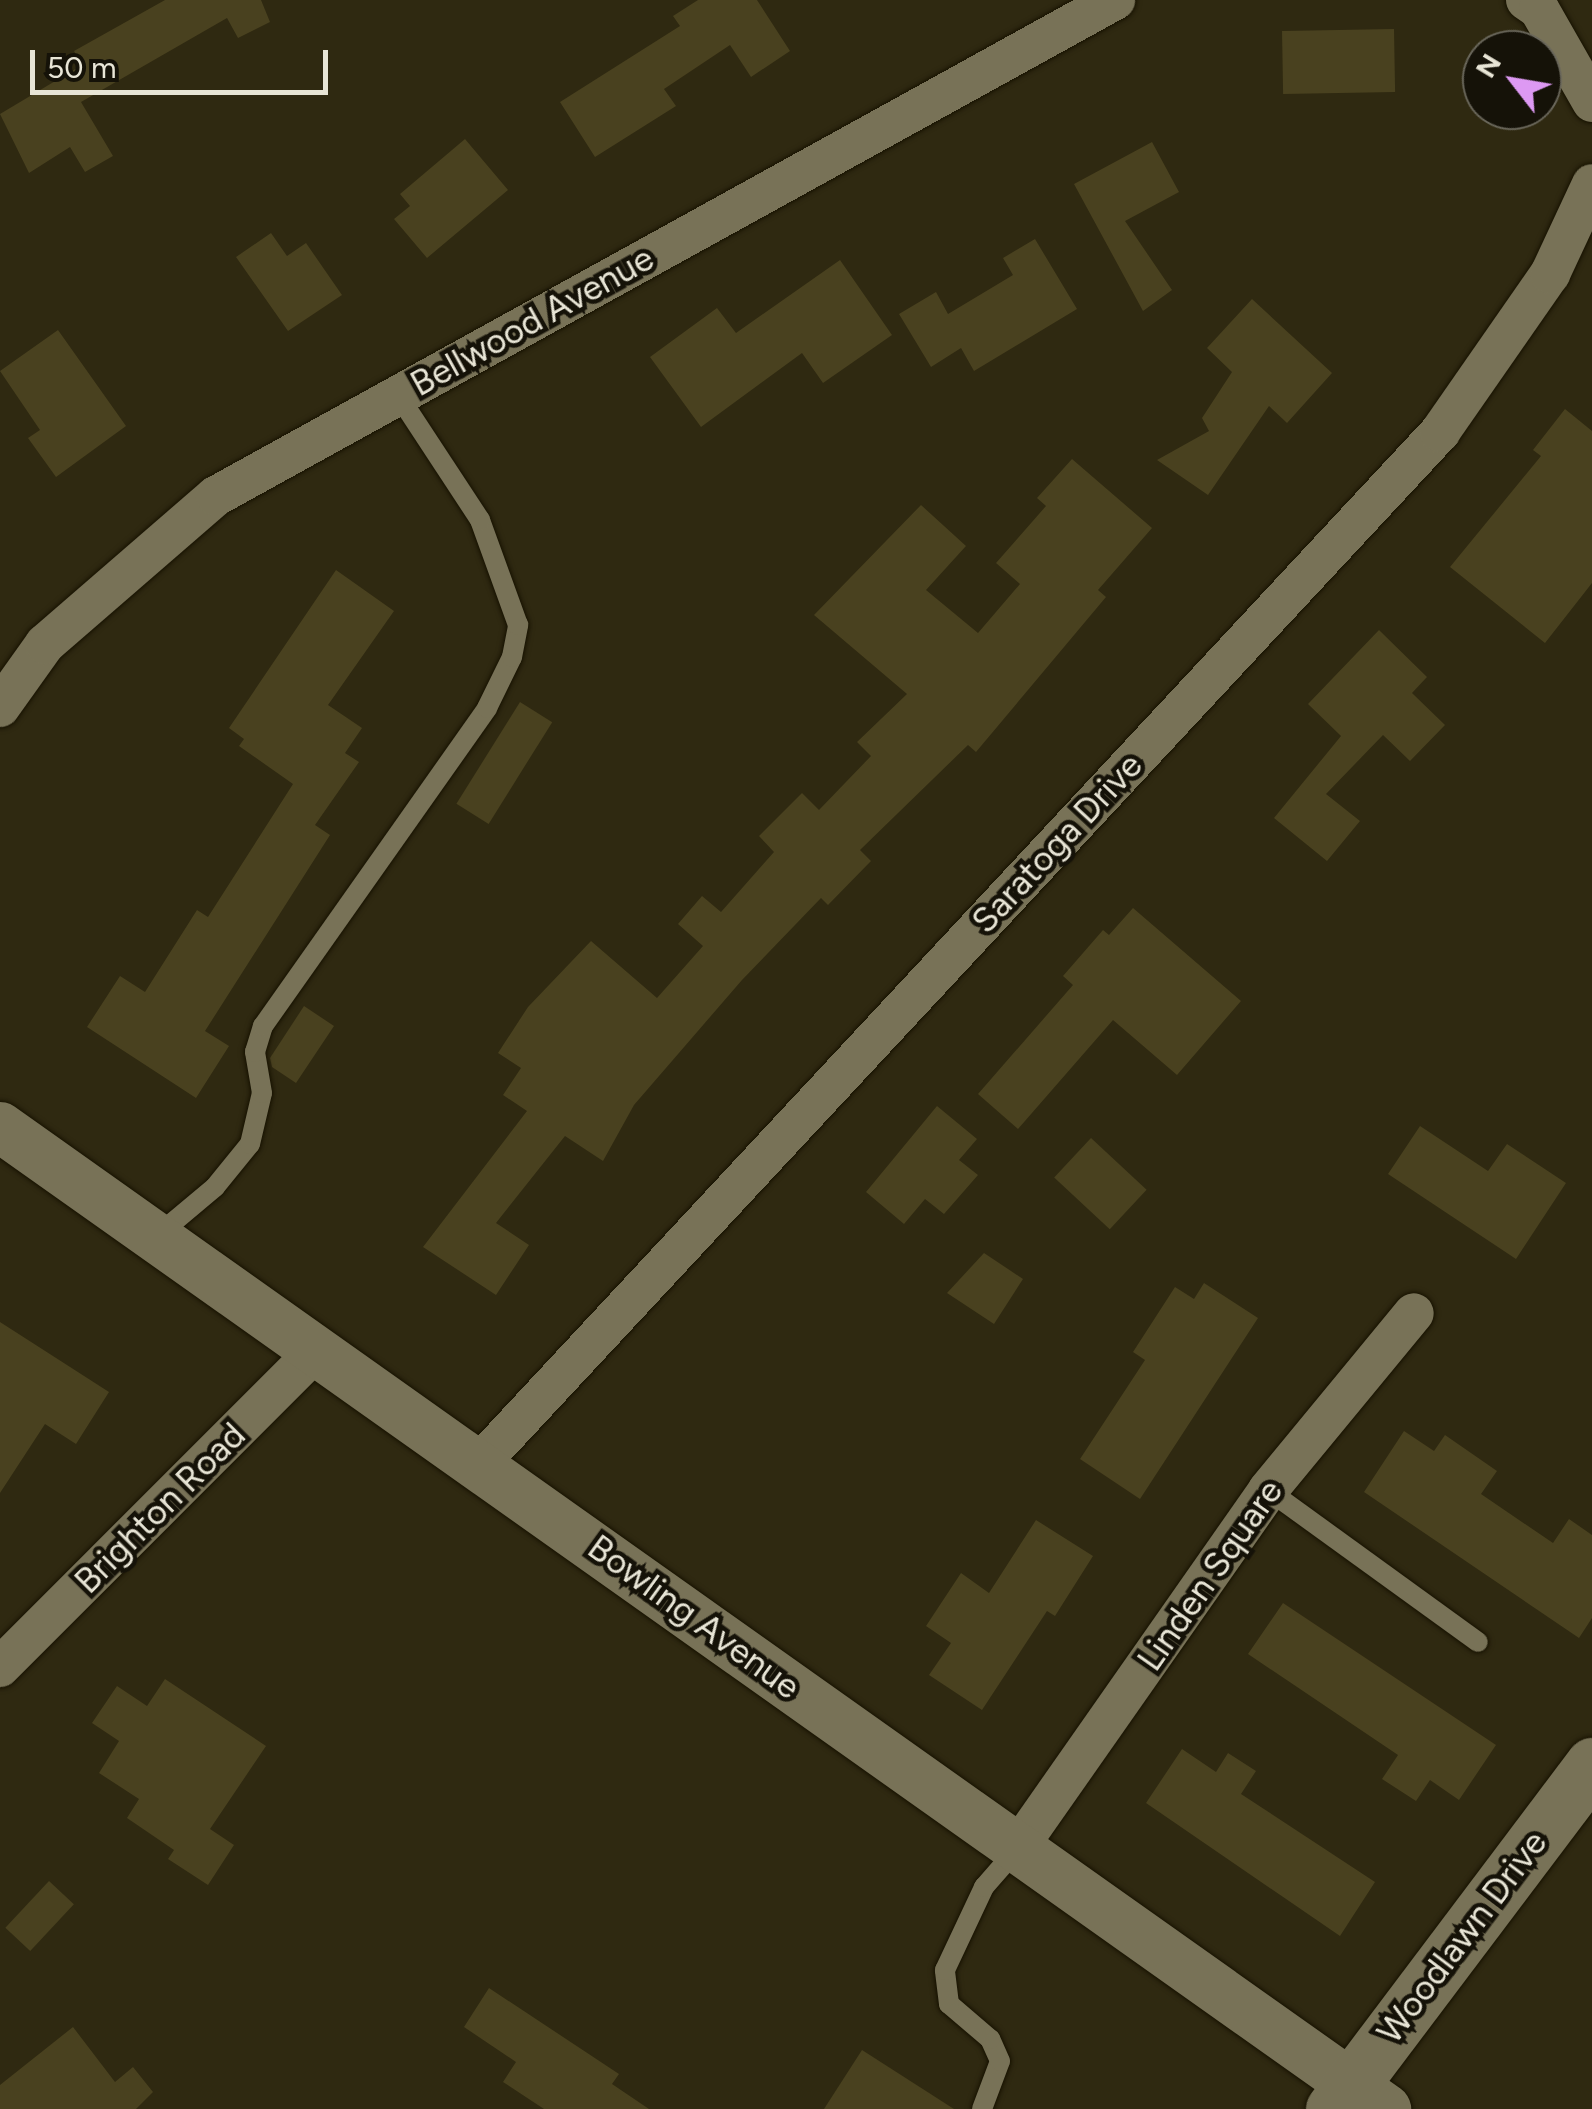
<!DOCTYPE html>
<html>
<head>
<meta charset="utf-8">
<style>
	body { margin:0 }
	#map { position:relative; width:1592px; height:2109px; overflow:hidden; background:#2f2911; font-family:Figtree,sans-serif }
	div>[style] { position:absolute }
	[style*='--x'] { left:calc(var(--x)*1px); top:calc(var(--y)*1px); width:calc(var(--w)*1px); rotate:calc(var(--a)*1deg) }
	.building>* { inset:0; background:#49411f; transform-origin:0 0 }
	.roads { filter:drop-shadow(0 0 2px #171200) drop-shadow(0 0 2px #171200) }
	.service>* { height:20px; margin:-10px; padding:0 10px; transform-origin:10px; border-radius:10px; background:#787257 }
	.minor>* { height:40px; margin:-20px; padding:0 20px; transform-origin:20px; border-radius:20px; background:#787257 }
	.tertiary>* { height:50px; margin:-25px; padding:0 25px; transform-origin:25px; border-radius:25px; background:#787257 }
	.secondary>* { height:55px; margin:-27.5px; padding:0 27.5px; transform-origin:27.5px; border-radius:27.5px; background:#787257 }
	span { translate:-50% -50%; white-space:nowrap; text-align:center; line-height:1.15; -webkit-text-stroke:9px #151208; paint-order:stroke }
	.street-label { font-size:35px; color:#e8e5d6 }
	.north { position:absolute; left:1462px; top:30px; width:100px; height:100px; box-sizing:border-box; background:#151208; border:2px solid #69665a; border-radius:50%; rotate:301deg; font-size:28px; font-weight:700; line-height:40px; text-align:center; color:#e8e5d6 }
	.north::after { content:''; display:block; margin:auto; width:35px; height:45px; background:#dd99f3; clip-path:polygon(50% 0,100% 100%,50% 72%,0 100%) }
	.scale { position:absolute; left:30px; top:50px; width:298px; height:45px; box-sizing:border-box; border:5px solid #e8e5d6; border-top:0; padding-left:12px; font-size:30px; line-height:35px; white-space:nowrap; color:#e8e5d6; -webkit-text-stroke:8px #151208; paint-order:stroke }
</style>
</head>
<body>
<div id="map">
	<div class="building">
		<i style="clip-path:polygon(165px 0,261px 0,270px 22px,238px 38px,227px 18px,81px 102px,113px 156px,85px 172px,70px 147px,29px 173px,0 114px,82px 65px,74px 51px)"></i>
		<i style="clip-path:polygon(698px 0,757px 0,790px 51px,751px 77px,730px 45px,664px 89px,676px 106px,595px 157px,560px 102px,680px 26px,673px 16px)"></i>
		<i style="left:1394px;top:29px;width:63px;height:112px;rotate:89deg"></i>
		<i style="clip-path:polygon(465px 139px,508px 190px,427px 258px,394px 219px,410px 206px,400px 194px)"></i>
		<i style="clip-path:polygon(1152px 142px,1179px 192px,1125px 221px,1172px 290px,1143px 311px,1074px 184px)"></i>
		<i style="clip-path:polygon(271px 233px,287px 256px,306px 243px,342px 295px,288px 331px,236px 257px)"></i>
		<i style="clip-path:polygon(1035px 239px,1077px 309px,974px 371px,961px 348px,931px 367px,899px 314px,936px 292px,948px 314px,1013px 275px,1003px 258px)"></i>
		<i style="clip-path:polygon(840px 260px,892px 335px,823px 383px,802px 353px,701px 427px,650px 357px,717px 308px,736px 333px)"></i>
		<i style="clip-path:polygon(1252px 299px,1332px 373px,1287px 423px,1269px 406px,1208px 495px,1157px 460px,1209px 431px,1202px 418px,1232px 372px,1207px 348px)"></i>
		<i style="clip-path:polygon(58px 330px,126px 426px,56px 477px,28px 438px,40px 430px,0 371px)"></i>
		<i style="clip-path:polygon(1565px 409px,1592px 431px,1592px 583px,1545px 643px,1450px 567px,1541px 456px,1533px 450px)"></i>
		<i style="clip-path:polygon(1072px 459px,1152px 528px,1098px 590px,1106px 597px,976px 752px,968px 745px,860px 850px,871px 861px,828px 905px,821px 898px,742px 980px,634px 1105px,603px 1161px,565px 1136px,496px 1223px,529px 1245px,496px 1295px,423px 1247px,527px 1111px,503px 1095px,521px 1068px,498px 1053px,528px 1007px,591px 941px,657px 998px,703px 946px,678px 924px,702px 896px,721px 912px,774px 852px,759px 836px,802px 793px,819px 810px,871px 756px,857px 742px,907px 694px,814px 615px,921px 505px,966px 546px,926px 590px,978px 633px,1020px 584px,996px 563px,1046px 506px,1037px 498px)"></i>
		<i style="clip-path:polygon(336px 570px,394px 611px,328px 705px,362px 728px,345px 753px,359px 762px,315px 825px,330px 835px,205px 1031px,229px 1046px,196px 1098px,87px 1027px,120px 976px,145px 992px,197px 910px,208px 917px,293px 784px,239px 746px,244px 739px,229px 728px)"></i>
		<i style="clip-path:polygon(1379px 630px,1427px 677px,1412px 693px,1445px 725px,1410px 761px,1383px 735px,1326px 794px,1360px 821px,1327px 861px,1274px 818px,1341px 736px,1308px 704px)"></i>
		<i style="left:520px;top:702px;width:38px;height:120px;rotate:32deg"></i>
		<i style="clip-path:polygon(1133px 908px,1241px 1001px,1177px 1075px,1113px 1020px,1018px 1129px,978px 1094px,1073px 985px,1063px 976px,1103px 930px,1109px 935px)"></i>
		<i style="clip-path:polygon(304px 1006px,334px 1026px,296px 1083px,272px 1067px,270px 1058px)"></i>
		<i style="clip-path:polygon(937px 1106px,977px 1139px,959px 1160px,978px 1175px,944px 1214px,925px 1199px,904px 1224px,866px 1192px)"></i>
		<i style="clip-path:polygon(1420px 1126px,1488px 1171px,1507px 1144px,1566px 1183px,1516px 1259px,1388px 1174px)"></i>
		<i style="left:1091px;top:1138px;width:76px;height:54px;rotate:43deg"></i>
		<i style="clip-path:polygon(984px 1253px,1023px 1279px,994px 1324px,947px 1293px)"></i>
		<i style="clip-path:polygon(1204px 1283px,1258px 1318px,1140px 1499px,1080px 1459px,1145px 1360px,1133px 1352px,1175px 1287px,1194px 1299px)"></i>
		<i style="clip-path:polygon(0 1322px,109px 1392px,76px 1444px,45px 1424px,0 1493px)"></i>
		<i style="clip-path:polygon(1404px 1431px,1434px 1451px,1445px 1435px,1497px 1471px,1481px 1494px,1553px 1543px,1569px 1519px,1592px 1535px,1592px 1618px,1579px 1638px,1364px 1492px)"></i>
		<i style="clip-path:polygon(1036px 1520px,1093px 1556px,1055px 1616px,1047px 1611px,982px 1710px,929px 1675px,951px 1643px,926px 1626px,961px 1573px,989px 1593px)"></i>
		<i style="clip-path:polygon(1283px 1603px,1496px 1745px,1459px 1800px,1430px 1780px,1416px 1801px,1382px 1779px,1398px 1755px,1248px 1654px)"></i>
		<i style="clip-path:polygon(165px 1679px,266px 1746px,210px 1829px,234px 1845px,208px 1885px,168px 1859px,174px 1850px,127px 1818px,139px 1799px,99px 1773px,119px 1741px,92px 1723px,117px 1686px,147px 1706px)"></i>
		<i style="clip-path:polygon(1182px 1749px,1216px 1772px,1228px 1753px,1256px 1771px,1241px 1794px,1375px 1882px,1340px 1936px,1146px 1803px)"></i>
		<i style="left:49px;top:1881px;width:34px;height:64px;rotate:43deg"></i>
		<i style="clip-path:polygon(489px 1988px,619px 2074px,612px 2084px,649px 2109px,544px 2109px,503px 2082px,516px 2062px,464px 2027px)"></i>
		<i style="clip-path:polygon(73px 2027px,115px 2082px,133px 2067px,153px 2092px,136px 2109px,0 2109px,0 2085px)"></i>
		<i style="clip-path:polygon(862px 2050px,954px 2109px,824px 2109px)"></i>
	</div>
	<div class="roads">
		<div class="service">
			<i style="--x:159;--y:1234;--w:73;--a:-40"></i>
			<i style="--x:215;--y:1187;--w:55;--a:-50.9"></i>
			<i style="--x:250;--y:1144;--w:52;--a:-76.8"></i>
			<i style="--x:262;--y:1093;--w:42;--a:-99.7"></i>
			<i style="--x:255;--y:1052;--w:27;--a:-73"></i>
			<i style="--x:263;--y:1026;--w:389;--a:-54.8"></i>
			<i style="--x:487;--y:708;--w:57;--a:-63.9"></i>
			<i style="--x:512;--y:657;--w:33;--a:-79"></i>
			<i style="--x:518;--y:625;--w:112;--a:-109.9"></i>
			<i style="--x:480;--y:520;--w:149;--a:-123.3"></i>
			<i style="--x:1268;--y:1490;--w:259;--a:35.9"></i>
			<i style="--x:982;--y:2109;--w:51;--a:-69.4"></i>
			<i style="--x:1000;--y:2061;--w:24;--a:-114"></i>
			<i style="--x:990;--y:2039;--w:54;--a:-139.5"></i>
			<i style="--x:949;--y:2004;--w:34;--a:-97"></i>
			<i style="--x:945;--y:1970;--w:92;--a:-64.8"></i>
			<i style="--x:984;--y:1887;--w:52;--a:-48.9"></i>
		</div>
		<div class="minor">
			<i style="--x:1526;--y:0;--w:16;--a:35"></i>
			<i style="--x:1539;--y:9;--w:107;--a:60.3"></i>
			<i style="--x:0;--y:707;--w:77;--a:-54.5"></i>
			<i style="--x:45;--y:644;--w:226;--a:-40.9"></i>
			<i style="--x:216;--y:496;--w:1027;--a:-28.89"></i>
			<i style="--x:480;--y:1463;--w:1409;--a:-47.04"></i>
			<i style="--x:1440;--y:432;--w:193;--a:-55.2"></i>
			<i style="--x:1550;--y:274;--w:99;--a:-65"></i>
			<i style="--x:0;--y:1667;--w:451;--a:-45"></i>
			<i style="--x:1019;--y:1846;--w:434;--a:-55"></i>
			<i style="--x:1268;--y:1490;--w:229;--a:-50.5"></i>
		</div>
		<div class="tertiary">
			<i style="--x:0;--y:1127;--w:1699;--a:35.32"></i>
		</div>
		<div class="secondary">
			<i style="--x:1333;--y:2109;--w:431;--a:-53"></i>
		</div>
	</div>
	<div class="street-label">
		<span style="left:532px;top:321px;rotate:-29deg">Bellwood Avenue</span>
		<span style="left:1057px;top:843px;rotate:-47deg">Saratoga Drive</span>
		<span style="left:160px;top:1508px;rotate:-45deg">Brighton Road</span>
		<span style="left:1210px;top:1575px;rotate:-55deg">Linden Square</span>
		<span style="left:694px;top:1617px;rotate:36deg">Bowling Avenue</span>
		<span style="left:1462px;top:1937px;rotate:-53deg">Woodlawn Drive</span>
	</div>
	<div class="north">N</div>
	<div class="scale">50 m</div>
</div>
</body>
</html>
